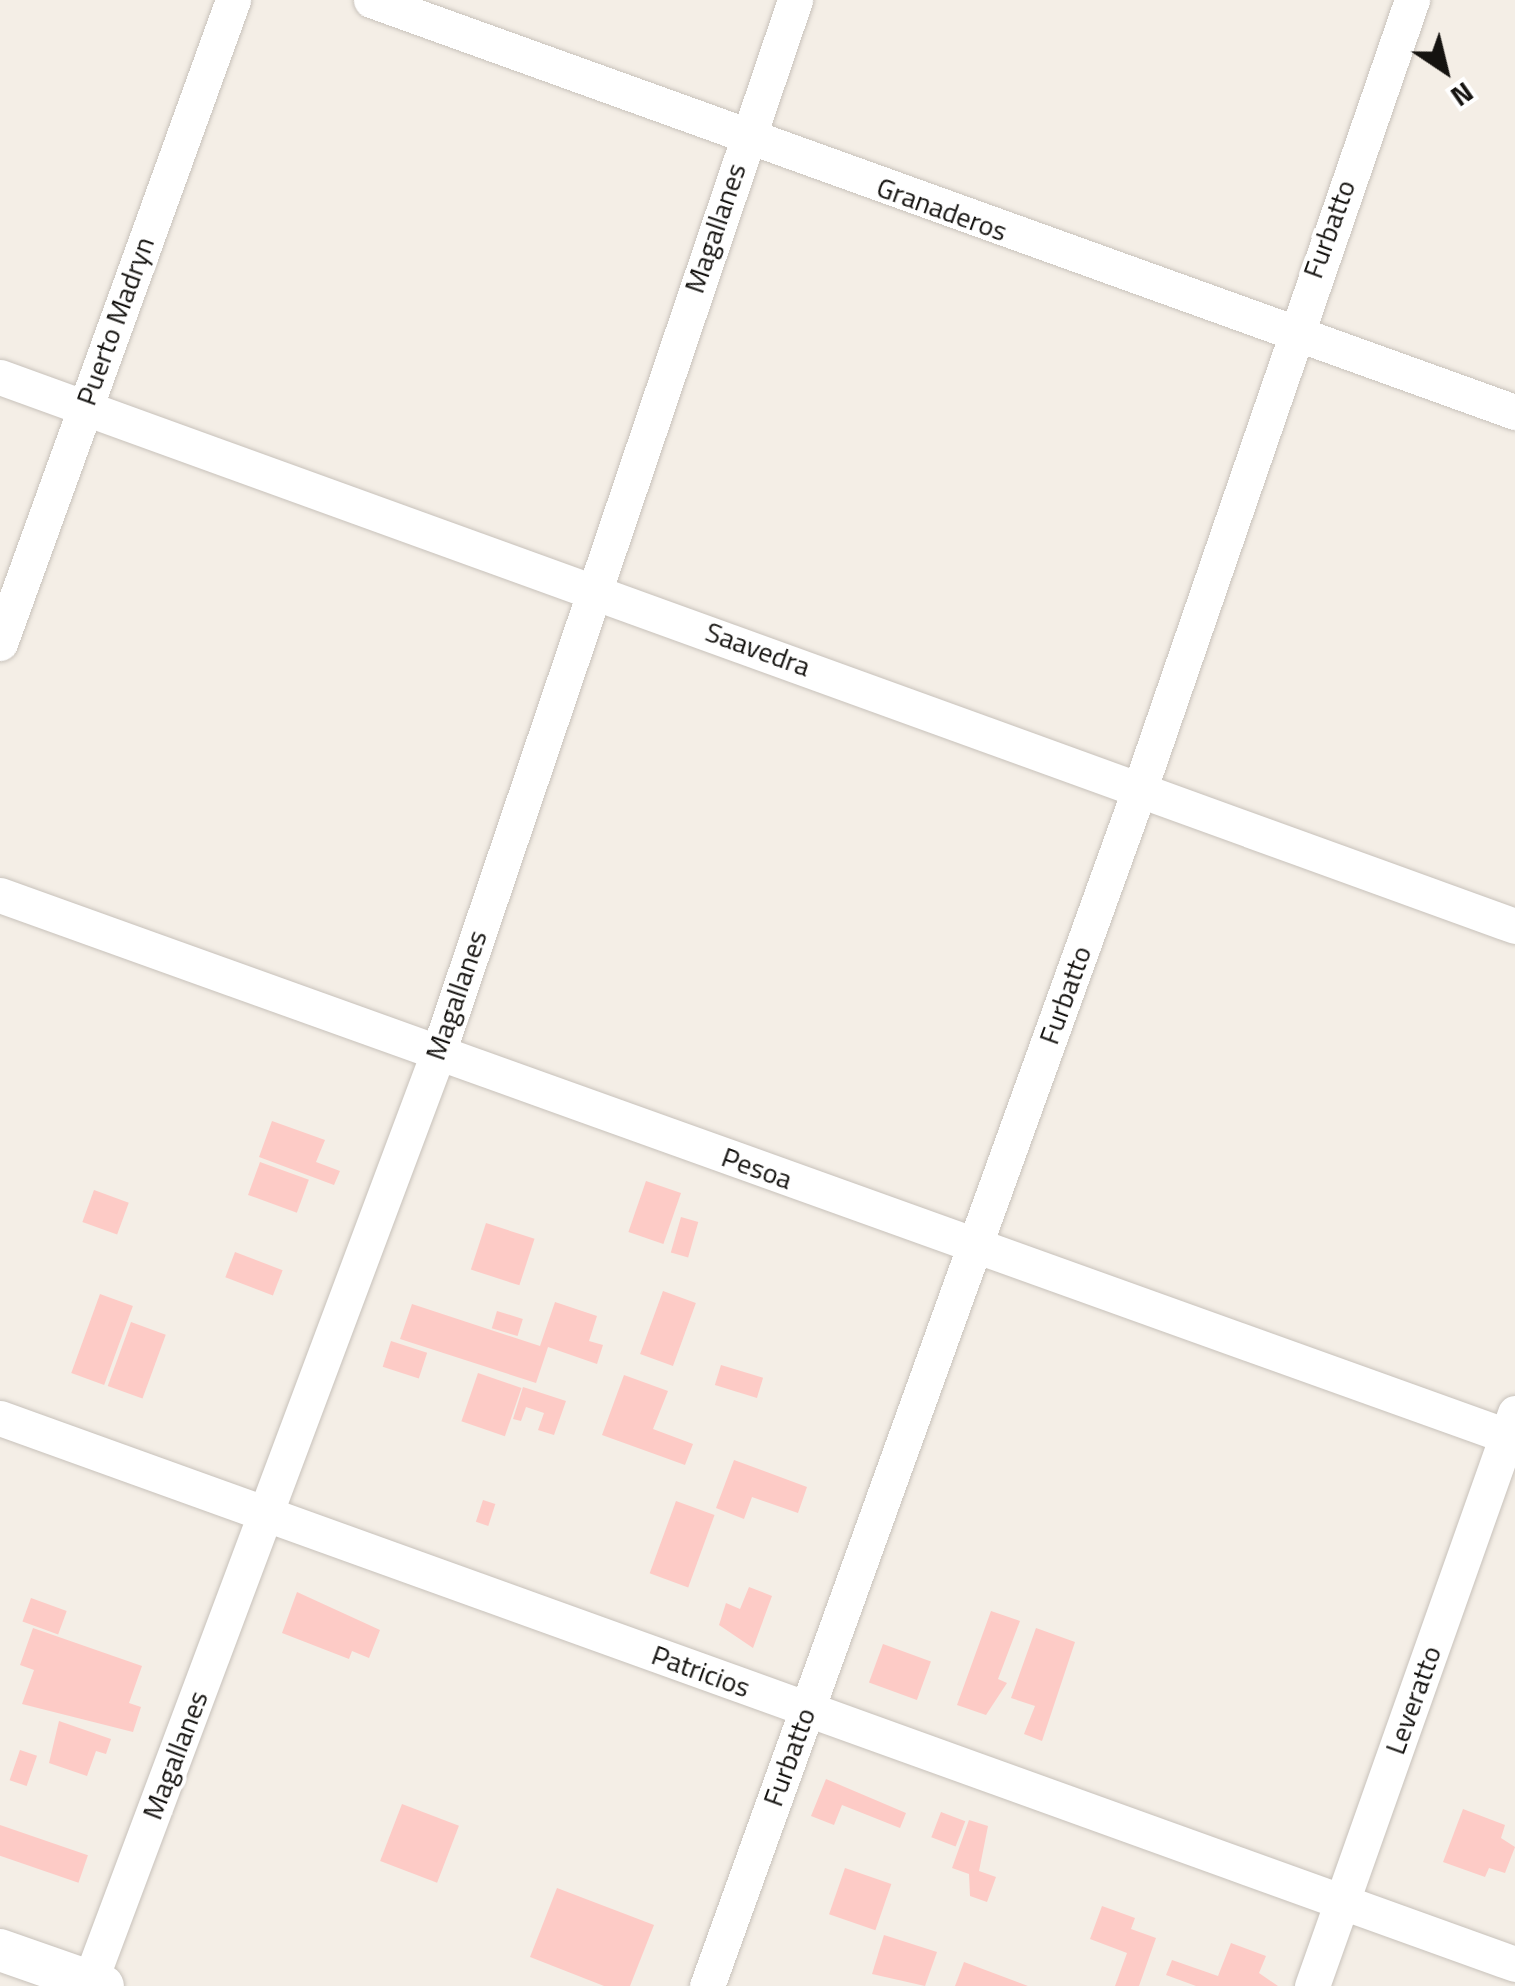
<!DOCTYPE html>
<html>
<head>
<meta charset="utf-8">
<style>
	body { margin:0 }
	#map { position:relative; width:1515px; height:1986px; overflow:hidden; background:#f4eee6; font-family:"Titillium Web",sans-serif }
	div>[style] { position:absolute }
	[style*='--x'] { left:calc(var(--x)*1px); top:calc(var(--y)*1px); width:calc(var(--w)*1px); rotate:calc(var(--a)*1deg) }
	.building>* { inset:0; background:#fdcbc6; transform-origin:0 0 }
	.roads { filter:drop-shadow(0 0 2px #c8c2bb) drop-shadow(0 0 2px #c8c2bb) }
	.minor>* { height:35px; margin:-17.5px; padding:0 17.5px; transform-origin:17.5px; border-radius:17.5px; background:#fff }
	.major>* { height:42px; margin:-21px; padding:0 21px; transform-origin:21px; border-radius:21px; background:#fff }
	span { translate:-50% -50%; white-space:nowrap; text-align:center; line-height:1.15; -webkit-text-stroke:8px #fff; paint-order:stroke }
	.street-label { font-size:28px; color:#151310 }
	.north { position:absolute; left:1395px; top:20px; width:100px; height:100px; -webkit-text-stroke:8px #fff; paint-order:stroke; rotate:145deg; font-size:28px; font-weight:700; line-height:40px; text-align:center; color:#151310 }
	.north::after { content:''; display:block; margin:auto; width:35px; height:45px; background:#151310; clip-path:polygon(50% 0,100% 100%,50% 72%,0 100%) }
</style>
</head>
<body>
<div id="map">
	<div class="building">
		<i style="clip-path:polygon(272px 1121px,325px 1140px,316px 1162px,340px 1171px,334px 1185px,259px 1157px)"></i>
		<i style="left:260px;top:1162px;width:52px;height:35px;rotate:20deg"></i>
		<i style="left:646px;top:1181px;width:37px;height:54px;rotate:19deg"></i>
		<i style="left:94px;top:1190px;width:37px;height:34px;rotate:20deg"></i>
		<i style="left:681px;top:1217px;width:18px;height:37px;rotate:16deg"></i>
		<i style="left:486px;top:1223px;width:51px;height:49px;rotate:18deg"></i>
		<i style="left:235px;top:1252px;width:51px;height:27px;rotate:21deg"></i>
		<i style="left:663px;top:1291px;width:35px;height:67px;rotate:20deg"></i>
		<i style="left:100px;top:1294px;width:35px;height:84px;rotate:20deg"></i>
		<i style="clip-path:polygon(555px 1302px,597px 1316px,589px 1341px,603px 1345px,597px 1364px,548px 1347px,536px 1383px,400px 1339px,412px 1304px,540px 1346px)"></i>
		<i style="left:497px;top:1311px;width:27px;height:18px;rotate:17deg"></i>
		<i style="left:131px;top:1322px;width:37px;height:68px;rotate:20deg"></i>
		<i style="left:391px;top:1341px;width:38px;height:27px;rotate:18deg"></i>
		<i style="left:721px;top:1365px;width:44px;height:21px;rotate:17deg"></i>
		<i style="left:478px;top:1373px;width:46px;height:51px;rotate:19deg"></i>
		<i style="clip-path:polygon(624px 1375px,668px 1391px,653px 1429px,693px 1444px,685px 1465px,602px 1435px)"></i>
		<i style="clip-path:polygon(523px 1387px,566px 1401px,554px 1435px,538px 1430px,544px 1413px,526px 1407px,521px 1421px,513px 1419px)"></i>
		<i style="clip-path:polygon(734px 1460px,807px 1487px,798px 1513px,752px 1497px,744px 1519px,716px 1508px)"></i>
		<i style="left:483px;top:1500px;width:13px;height:23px;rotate:18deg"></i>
		<i style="left:676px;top:1501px;width:41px;height:77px;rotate:20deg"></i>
		<i style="clip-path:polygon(749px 1587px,772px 1596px,753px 1648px,719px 1625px,726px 1603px,740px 1609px)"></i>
		<i style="clip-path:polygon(297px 1592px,380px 1630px,369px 1658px,352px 1651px,349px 1659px,282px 1633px)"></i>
		<i style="left:31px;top:1598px;width:38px;height:25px;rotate:20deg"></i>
		<i style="clip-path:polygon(991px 1611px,1020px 1621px,998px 1679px,1007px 1683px,986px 1715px,957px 1705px)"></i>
		<i style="clip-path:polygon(33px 1628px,142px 1666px,129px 1703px,141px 1707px,133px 1732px,22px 1704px,34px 1670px,20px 1665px)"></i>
		<i style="clip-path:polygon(1036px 1628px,1075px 1642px,1042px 1741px,1024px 1734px,1035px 1706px,1011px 1698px)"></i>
		<i style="left:883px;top:1644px;width:51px;height:41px;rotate:20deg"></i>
		<i style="clip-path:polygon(59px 1721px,111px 1739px,106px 1754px,96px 1751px,87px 1776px,49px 1763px)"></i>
		<i style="left:20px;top:1750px;width:18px;height:32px;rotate:19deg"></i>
		<i style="clip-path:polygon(826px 1779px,906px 1813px,900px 1828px,842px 1805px,834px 1825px,811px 1816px)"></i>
		<i style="left:402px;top:1804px;width:61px;height:61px;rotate:21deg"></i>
		<i style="clip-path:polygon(1463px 1809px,1505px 1825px,1501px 1838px,1515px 1847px,1505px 1873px,1489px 1868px,1485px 1877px,1443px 1862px)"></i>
		<i style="left:941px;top:1812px;width:26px;height:27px;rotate:21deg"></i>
		<i style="clip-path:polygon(969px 1820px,988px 1826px,979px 1871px,996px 1877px,987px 1902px,970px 1896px,969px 1874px,952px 1868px)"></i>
		<i style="left:0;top:1825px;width:93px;height:29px;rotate:19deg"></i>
		<i style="left:845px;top:1868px;width:49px;height:49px;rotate:19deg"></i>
		<i style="clip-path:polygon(557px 1888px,654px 1925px,630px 1986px,604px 1986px,530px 1957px)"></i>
		<i style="clip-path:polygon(1102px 1906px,1135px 1918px,1131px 1929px,1156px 1938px,1139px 1986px,1115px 1986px,1127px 1953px,1090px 1939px)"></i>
		<i style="clip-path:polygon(884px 1935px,937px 1952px,925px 1986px,872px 1974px)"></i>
		<i style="clip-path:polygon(1231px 1943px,1266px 1956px,1259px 1973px,1278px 1986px,1196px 1986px,1166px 1975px,1172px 1960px,1218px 1976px)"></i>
		<i style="clip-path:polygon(964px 1962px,1028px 1986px,955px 1986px)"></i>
	</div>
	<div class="roads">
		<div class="minor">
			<i style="--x:371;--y:0;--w:1216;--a:19.81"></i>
			<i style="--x:0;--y:377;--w:1611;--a:19.92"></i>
			<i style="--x:0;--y:643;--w:684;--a:-70.08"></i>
			<i style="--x:0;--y:895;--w:1610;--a:19.75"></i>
			<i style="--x:0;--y:1418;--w:1610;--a:19.82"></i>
			<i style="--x:90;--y:1981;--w:991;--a:-69.44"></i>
			<i style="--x:438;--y:1053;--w:1112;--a:-71.27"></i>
			<i style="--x:707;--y:1986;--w:1274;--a:-70.13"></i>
			<i style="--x:1140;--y:788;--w:834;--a:-70.96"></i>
			<i style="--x:1312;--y:1986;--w:608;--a:-70.49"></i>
		</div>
		<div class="major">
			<i style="--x:0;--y:1950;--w:109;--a:19.3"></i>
		</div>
	</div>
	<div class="street-label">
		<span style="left:942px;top:209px;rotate:20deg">Granaderos</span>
		<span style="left:715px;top:228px;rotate:-71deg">Magallanes</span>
		<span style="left:1329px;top:229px;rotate:-70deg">Furbatto</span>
		<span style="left:115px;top:321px;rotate:-70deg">Puerto Madryn</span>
		<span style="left:758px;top:649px;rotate:20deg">Saavedra</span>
		<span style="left:456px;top:995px;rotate:-71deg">Magallanes</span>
		<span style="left:1065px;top:995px;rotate:-70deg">Furbatto</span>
		<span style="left:757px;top:1168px;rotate:20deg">Pesoa</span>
		<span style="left:701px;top:1671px;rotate:20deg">Patricios</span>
		<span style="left:1413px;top:1700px;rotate:-70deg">Leveratto</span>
		<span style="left:175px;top:1755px;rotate:-69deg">Magallanes</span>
		<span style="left:789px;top:1757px;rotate:-70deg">Furbatto</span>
	</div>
	<div class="north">N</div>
</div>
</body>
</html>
